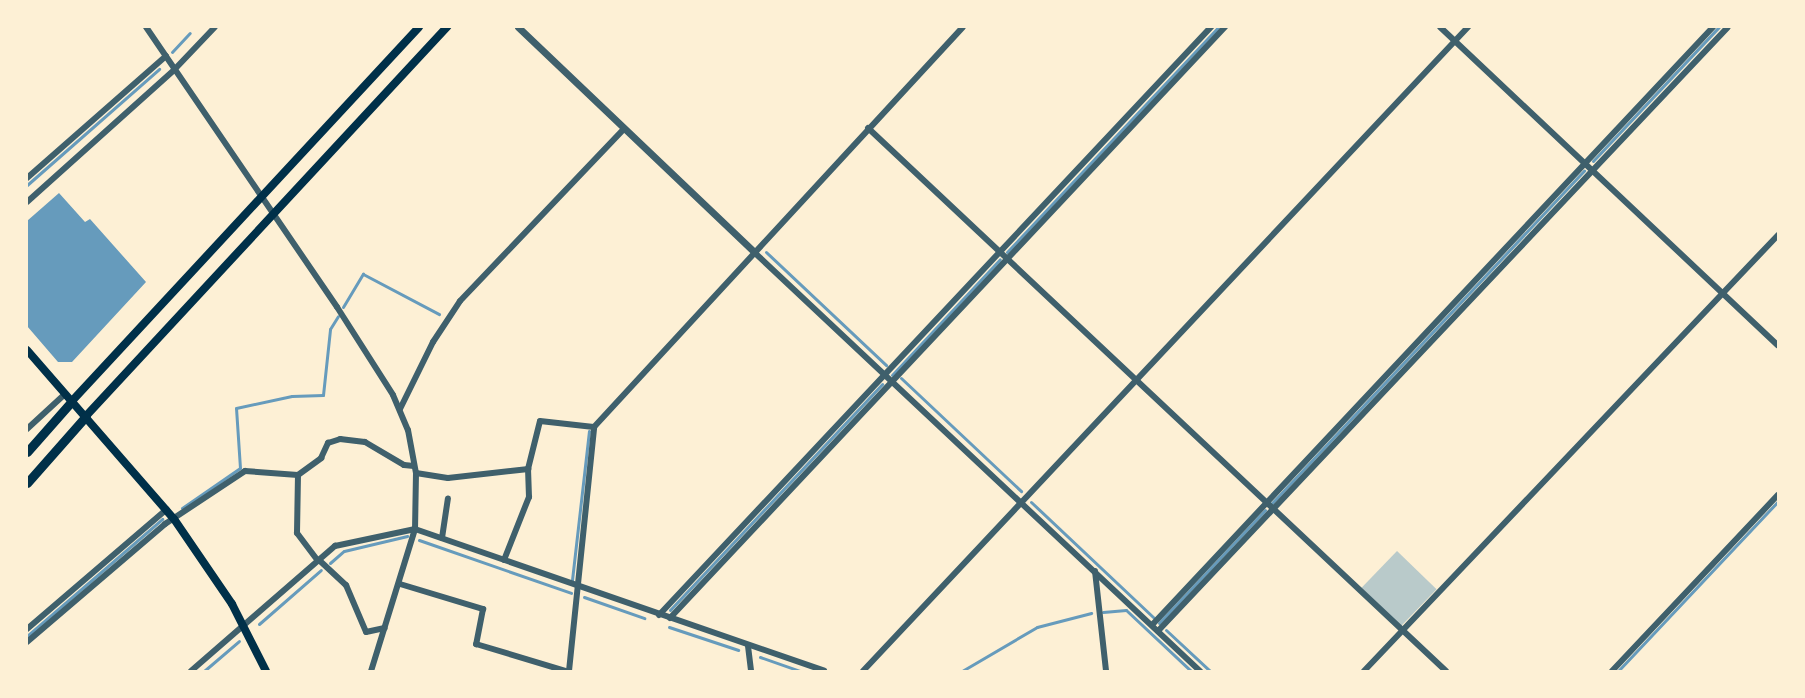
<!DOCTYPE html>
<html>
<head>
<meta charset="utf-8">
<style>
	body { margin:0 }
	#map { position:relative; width:1805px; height:698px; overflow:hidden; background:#fdf0d5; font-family:"PT Serif",serif }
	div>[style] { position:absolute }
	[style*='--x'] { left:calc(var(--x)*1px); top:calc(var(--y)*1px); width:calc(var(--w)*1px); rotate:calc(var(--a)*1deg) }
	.green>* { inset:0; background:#b9caca; transform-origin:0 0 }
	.water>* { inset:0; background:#669bbc }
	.stream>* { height:3px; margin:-1.5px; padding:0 1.5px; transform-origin:1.5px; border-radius:1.5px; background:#669bbc }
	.minor>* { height:6px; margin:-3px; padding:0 3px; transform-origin:3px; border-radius:3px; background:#3f606c }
	.tertiary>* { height:7px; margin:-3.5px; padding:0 3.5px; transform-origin:3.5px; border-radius:3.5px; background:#3f606c }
	.secondary>* { height:8px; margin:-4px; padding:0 4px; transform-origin:4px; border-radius:4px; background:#003049 }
	.primary>* { height:9px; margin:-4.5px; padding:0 4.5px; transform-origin:4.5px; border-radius:4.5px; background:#003049 }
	span { translate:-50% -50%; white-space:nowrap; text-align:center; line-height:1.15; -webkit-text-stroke:6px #fdf0d5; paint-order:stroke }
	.frame { position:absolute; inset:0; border:28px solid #fdf0d5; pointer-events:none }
</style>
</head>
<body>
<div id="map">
	<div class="green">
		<i style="left:1397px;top:551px;width:55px;height:51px;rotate:44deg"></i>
	</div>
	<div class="water">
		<i style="clip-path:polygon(59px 193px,85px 222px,90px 219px,146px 282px,72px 362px,58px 362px,27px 326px,27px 221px)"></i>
	</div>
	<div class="stream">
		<i style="--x:172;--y:52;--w:26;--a:-47"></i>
		<i style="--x:1593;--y:161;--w:184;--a:-46.8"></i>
		<i style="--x:27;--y:185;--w:176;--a:-41.3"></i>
		<i style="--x:766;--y:252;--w:165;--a:43.3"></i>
		<i style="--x:1007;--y:252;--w:308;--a:-46.8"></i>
		<i style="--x:343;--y:307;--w:39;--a:-59"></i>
		<i style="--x:363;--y:274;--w:86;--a:27.8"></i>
		<i style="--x:892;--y:375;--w:158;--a:-47"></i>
		<i style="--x:901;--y:378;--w:165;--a:43.3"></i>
		<i style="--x:1031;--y:502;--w:168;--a:43.3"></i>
		<i style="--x:1272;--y:503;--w:456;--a:-46.8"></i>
		<i style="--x:182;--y:508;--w:70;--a:-34.6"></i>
		<i style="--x:240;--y:468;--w:60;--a:-93.8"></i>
		<i style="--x:236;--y:408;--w:57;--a:-12.1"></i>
		<i style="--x:292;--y:396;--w:31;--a:-2"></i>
		<i style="--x:323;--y:395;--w:66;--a:-83.9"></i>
		<i style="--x:330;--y:329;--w:15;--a:-58"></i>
		<i style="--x:419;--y:540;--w:161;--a:19.2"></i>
		<i style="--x:330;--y:563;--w:18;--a:-41"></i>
		<i style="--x:344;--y:551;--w:65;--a:-13.4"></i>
		<i style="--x:572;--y:580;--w:150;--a:-83.5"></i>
		<i style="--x:584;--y:597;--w:64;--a:19.3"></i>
		<i style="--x:670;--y:610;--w:310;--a:-46.8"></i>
		<i style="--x:1103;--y:612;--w:23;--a:-5"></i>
		<i style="--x:1126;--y:610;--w:89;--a:43.2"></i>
		<i style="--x:1159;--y:623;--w:155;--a:-46.8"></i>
		<i style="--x:259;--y:624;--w:82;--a:-41.1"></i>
		<i style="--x:669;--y:627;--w:73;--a:18.4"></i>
		<i style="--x:1166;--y:630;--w:60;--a:43"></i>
		<i style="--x:27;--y:636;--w:179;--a:-40.9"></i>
		<i style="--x:760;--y:657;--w:42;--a:19.3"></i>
		<i style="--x:204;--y:671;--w:46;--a:-40.6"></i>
		<i style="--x:962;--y:671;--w:87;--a:-30.4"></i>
		<i style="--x:1037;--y:627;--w:56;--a:-14.5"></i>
		<i style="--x:1618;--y:671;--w:233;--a:-46.7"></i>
	</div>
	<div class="minor">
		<i style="--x:146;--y:27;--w:339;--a:55.7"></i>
		<i style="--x:337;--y:307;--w:104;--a:57.5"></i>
		<i style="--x:393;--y:395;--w:38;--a:67"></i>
		<i style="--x:408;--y:430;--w:44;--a:79.5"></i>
		<i style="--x:416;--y:473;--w:56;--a:91"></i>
		<i style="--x:415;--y:529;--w:149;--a:107.2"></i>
		<i style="--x:1440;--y:27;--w:464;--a:43.3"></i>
		<i style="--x:868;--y:128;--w:793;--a:43.21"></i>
		<i style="--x:27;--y:178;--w:185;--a:-41.3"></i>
		<i style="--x:27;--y:202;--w:198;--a:-41.9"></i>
		<i style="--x:174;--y:70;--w:59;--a:-46.4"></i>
		<i style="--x:755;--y:253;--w:611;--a:43.21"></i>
		<i style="--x:400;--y:409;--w:75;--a:-63.8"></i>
		<i style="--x:433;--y:342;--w:49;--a:-56.6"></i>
		<i style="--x:460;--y:301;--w:235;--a:-46.4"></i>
		<i style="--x:27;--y:429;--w:52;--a:-42.6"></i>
		<i style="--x:416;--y:473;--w:32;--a:9"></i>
		<i style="--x:448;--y:478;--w:81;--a:-6.4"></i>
		<i style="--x:528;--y:469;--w:49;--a:-76"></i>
		<i style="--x:540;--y:421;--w:54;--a:6.3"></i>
		<i style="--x:298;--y:475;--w:58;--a:91"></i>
		<i style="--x:297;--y:533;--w:35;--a:53"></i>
		<i style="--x:442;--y:538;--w:40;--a:-81.5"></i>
		<i style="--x:319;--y:560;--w:37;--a:43"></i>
		<i style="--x:346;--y:585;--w:51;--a:66.9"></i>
		<i style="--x:366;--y:632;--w:19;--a:-12"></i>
		<i style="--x:504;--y:560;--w:68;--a:-68.4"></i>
		<i style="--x:529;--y:497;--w:28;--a:-92"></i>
		<i style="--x:1095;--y:571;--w:101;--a:83.7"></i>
		<i style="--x:400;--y:584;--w:87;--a:16.8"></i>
		<i style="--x:483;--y:609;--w:36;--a:101"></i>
		<i style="--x:476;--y:644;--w:94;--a:16.7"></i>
		<i style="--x:659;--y:615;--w:807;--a:-46.81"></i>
		<i style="--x:670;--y:618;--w:811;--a:-46.8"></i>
		<i style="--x:1152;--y:625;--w:820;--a:-46.83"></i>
		<i style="--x:27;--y:629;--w:184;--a:-40.6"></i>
		<i style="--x:1158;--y:631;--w:830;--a:-46.66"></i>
		<i style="--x:27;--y:642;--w:182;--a:-40.5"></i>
		<i style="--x:165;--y:524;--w:96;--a:-33.5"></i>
		<i style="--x:245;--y:471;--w:53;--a:4.3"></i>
		<i style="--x:298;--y:475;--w:29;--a:-36"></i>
		<i style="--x:321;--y:458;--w:17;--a:-65"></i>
		<i style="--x:328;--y:443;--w:13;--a:-18"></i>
		<i style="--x:340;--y:439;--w:25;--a:7"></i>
		<i style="--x:365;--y:442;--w:45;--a:30.5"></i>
		<i style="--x:404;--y:465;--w:10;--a:6"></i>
		<i style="--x:748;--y:646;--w:25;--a:83"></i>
		<i style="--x:191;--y:671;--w:191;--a:-41"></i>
		<i style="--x:335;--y:546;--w:82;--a:-12"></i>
		<i style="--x:415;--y:529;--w:433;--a:19.1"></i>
		<i style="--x:569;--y:671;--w:245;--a:-84.1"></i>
		<i style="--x:594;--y:427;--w:544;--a:-47.31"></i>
		<i style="--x:863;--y:671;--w:884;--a:-46.79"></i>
		<i style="--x:1364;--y:671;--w:601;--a:-46.48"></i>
		<i style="--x:1612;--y:671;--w:242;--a:-46.7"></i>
	</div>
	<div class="tertiary">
		<i style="--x:518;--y:27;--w:327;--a:43.6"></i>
	</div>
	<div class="secondary">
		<i style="--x:27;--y:350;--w:224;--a:49"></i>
		<i style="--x:174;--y:519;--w:103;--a:55.7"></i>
		<i style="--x:232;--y:604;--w:75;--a:63.1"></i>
		<i style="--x:72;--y:401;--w:510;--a:-47.14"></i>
		<i style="--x:86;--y:416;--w:531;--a:-47.14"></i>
	</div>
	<div class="primary">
		<i style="--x:27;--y:452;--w:68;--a:-48.6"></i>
		<i style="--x:27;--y:483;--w:89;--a:-48.6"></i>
	</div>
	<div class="frame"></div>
</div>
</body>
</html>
